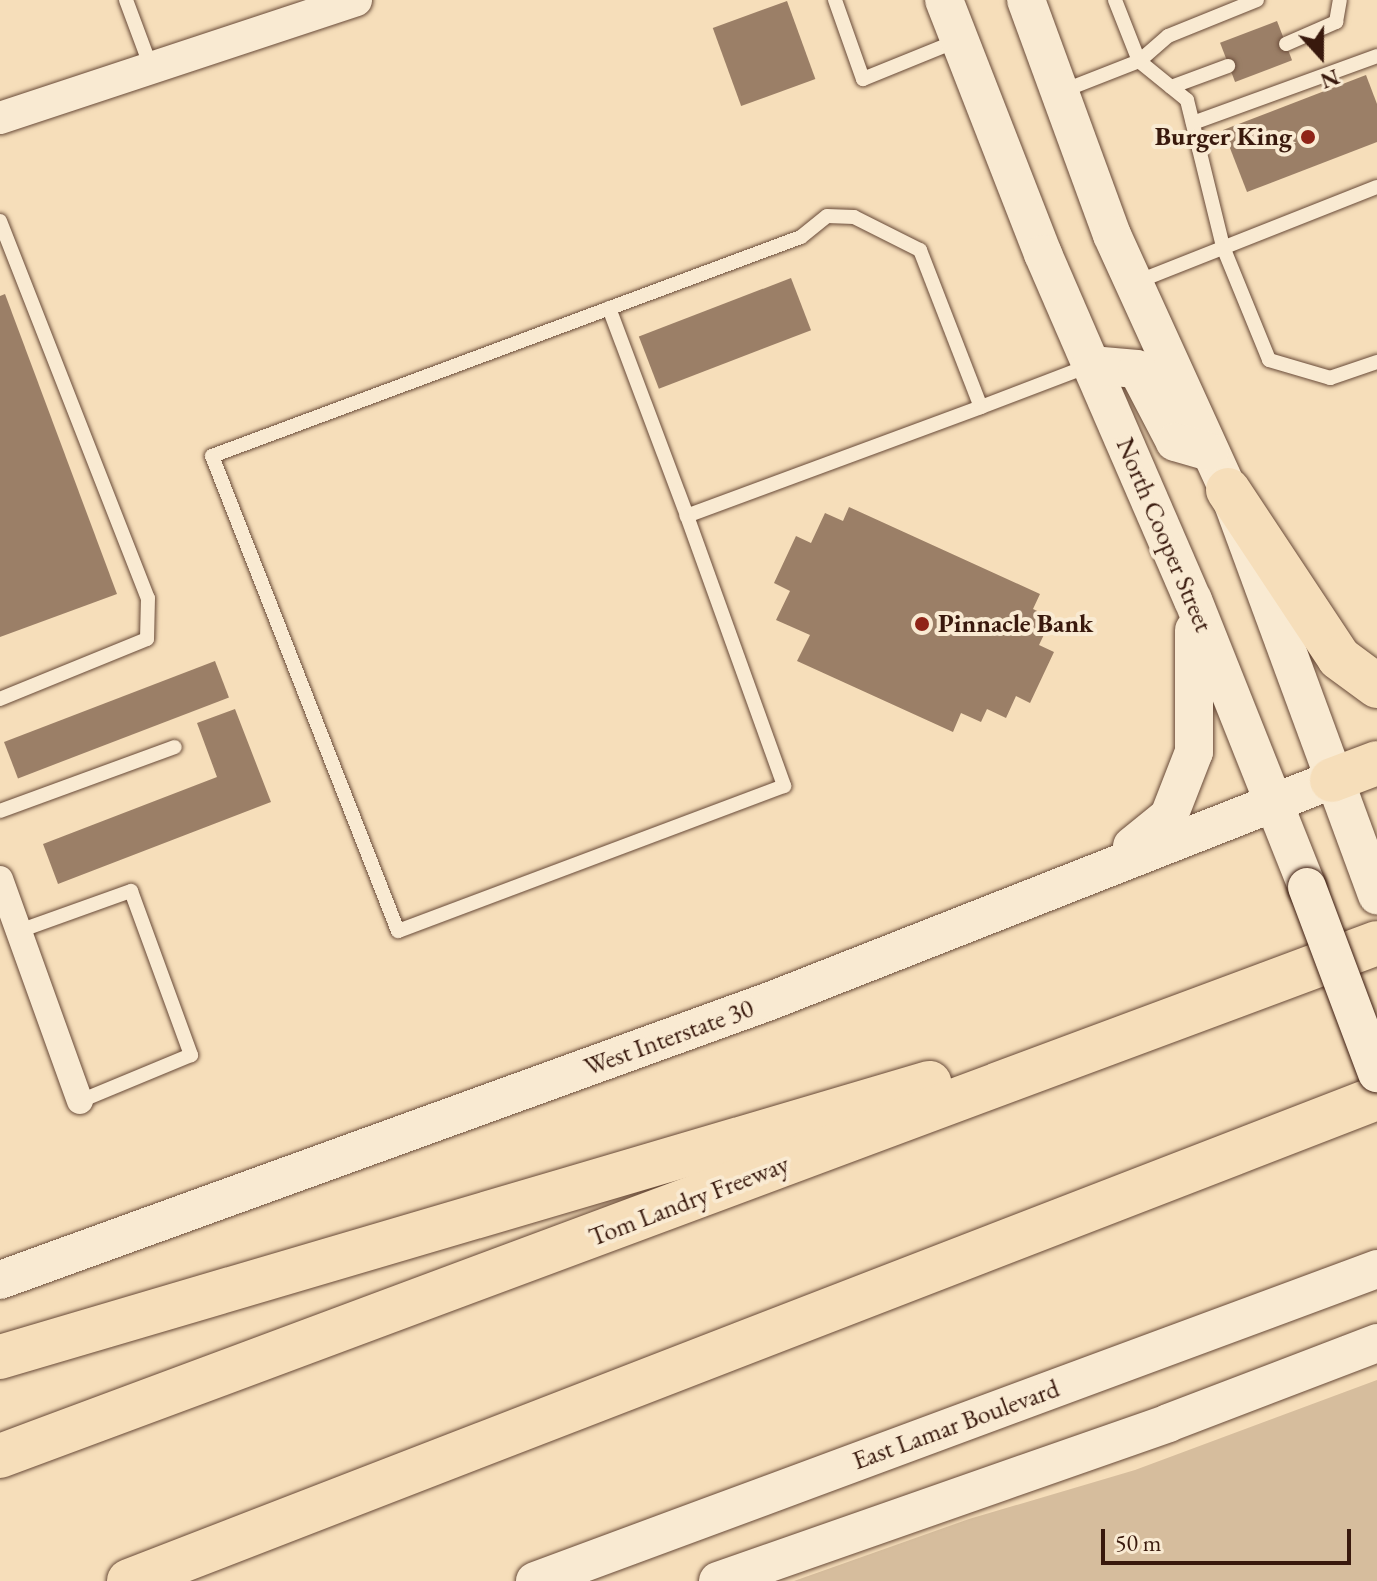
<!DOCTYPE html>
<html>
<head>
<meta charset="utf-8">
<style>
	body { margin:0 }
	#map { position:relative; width:1377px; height:1581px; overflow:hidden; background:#f6deba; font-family:"EB Garamond",serif }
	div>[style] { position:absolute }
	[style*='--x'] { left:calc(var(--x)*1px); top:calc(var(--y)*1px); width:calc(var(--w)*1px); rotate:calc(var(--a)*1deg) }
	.green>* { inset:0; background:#d6bd9d }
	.building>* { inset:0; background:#9b7f67; transform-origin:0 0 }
	.roads { filter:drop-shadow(0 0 2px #684a38) drop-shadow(0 0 2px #684a38) }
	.service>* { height:14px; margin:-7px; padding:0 7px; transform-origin:7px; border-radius:7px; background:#f9ead2 }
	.minor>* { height:26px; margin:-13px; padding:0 13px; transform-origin:13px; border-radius:13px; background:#f9ead2 }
	.tertiary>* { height:32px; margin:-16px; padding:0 16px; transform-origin:16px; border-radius:16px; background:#f9ead2 }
	.secondary>* { height:38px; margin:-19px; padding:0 19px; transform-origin:19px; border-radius:19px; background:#f9ead2 }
	.motorway>* { height:44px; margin:-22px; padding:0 22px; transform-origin:22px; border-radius:22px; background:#f6deba }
	.bridges { filter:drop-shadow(0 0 2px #39190d) drop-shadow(0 0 2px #39190d) }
	.secondary-bridge>* { height:38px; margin:-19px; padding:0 19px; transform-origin:19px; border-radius:19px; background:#f9ead2 }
	.dots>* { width:22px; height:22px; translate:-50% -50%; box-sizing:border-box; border:4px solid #f9ead2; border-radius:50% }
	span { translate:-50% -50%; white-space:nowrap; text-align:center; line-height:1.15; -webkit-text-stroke:8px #f9ead2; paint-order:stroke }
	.poi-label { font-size:26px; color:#39190d; font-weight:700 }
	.right { translate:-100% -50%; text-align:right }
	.left { translate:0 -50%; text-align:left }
	.street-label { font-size:26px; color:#39190d }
	.north { position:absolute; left:1281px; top:16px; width:80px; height:80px; -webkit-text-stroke:6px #f9ead2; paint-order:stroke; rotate:159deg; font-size:22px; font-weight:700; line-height:32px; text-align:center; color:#39190d }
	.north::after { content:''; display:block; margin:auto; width:28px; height:36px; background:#39190d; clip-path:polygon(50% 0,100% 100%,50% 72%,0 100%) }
	.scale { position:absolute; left:1101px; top:1529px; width:250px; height:36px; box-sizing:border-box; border:4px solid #39190d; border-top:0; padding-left:10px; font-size:24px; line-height:28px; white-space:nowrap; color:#39190d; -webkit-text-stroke:6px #f9ead2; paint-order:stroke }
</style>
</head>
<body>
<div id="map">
	<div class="green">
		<i style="clip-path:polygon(1377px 1380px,1377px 1581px,794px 1581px,969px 1519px,1135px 1470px)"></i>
	</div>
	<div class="building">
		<i style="left:787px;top:1px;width:83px;height:79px;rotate:70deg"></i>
		<i style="left:1277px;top:21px;width:42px;height:61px;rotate:69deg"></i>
		<i style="clip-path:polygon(1366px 75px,1377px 104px,1377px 142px,1247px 192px,1223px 130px)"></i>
		<i style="left:791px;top:278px;width:56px;height:163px;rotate:69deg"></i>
		<i style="clip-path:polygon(5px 294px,117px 594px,0 637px,0 296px)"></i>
		<i style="clip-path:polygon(849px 507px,1040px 594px,1033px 609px,1052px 618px,1039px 645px,1054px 652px,1030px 703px,1016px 696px,1006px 718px,987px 709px,981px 722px,961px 713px,953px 732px,797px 661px,810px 635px,776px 620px,790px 591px,774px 583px,796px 536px,811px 543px,825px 513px,843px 521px)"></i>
		<i style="left:215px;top:661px;width:39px;height:226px;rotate:69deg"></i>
		<i style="clip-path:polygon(235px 709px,271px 802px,58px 884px,43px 844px,217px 777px,197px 723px)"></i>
	</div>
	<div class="roads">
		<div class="service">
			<i style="--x:126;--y:0;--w:75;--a:69.6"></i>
			<i style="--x:835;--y:0;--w:84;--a:70.5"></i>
			<i style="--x:863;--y:79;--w:104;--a:-22.1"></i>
			<i style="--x:1257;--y:0;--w:96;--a:158"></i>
			<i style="--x:1168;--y:36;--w:38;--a:139"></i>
			<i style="--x:1139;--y:61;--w:62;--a:39.1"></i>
			<i style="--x:1187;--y:100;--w:151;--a:76.2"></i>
			<i style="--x:1223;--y:247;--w:122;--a:67.8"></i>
			<i style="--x:1269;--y:360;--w:64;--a:16.4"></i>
			<i style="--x:1330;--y:378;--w:50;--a:-18.8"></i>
			<i style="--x:1286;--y:44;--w:55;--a:-23.7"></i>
			<i style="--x:1336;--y:22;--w:22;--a:-80"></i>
			<i style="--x:1171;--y:87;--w:61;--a:-20.2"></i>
			<i style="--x:1060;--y:92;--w:85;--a:-21.4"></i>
			<i style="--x:1139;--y:61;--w:66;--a:-111.5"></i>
			<i style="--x:1193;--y:123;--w:196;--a:-20"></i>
			<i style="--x:0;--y:221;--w:405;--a:68.6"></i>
			<i style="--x:148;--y:598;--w:41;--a:91.4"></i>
			<i style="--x:147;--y:639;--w:159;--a:157.8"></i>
			<i style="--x:1134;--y:283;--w:261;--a:-21.6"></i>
			<i style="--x:609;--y:308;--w:222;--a:69.4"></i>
			<i style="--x:981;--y:407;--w:314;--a:159.7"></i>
			<i style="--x:687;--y:516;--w:287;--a:70.2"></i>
			<i style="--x:784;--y:786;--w:412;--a:159.4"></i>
			<i style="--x:398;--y:931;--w:510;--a:-111.38"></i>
			<i style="--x:212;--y:456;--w:628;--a:-20.4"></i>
			<i style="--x:801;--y:237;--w:33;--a:-39"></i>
			<i style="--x:827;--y:216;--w:27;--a:2"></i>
			<i style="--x:854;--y:217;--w:74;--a:26.6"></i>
			<i style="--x:920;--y:250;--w:168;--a:68.8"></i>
			<i style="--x:981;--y:407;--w:118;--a:-20.9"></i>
			<i style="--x:0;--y:811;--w:186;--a:-20.1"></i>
			<i style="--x:19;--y:931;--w:119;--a:-19.7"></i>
			<i style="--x:131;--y:891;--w:175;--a:69.9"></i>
			<i style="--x:191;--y:1055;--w:120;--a:157.5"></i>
		</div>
		<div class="minor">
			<i style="--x:0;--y:879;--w:236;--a:70.2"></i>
		</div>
		<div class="tertiary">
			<i style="--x:0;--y:118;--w:375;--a:-18.3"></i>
		</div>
		<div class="secondary">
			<i style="--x:944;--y:0;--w:273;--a:68.7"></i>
			<i style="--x:1043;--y:254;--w:377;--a:66.6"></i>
			<i style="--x:1193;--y:600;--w:309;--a:68.3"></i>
			<i style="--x:1026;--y:0;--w:250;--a:69.9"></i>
			<i style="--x:1112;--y:235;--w:280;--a:65.5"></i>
			<i style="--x:1228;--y:490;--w:432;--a:69.8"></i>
			<i style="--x:1091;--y:365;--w:46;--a:5"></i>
			<i style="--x:1137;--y:369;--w:82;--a:62.5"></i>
			<i style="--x:1175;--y:442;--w:36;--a:16"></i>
			<i style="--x:1132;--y:846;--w:48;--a:-39"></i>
			<i style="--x:1169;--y:816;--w:69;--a:-68.7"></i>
			<i style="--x:1194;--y:752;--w:122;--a:-90"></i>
			<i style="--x:0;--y:1280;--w:819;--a:-19.92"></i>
			<i style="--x:770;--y:1001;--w:604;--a:-21.47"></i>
			<i style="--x:535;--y:1581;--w:898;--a:-20.33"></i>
			<i style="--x:718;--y:1581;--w:477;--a:-19.3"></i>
			<i style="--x:1168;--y:1423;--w:224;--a:-20.9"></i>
		</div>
		<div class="motorway">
			<i style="--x:1228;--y:490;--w:201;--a:56.5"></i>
			<i style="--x:1339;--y:658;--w:47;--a:36.4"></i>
			<i style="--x:1332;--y:780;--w:48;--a:-20.7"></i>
			<i style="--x:0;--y:1357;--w:969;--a:-16.43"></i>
			<i style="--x:0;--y:1456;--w:1469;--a:-20.43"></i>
			<i style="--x:129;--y:1581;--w:1338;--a:-21.16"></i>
		</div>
	</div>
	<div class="bridges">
		<div class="secondary-bridge">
			<i style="--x:1307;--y:887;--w:199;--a:69.4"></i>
		</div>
	</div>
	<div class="dots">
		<i style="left:1308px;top:137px;background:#8f2418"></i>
		<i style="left:922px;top:624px;background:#8f2418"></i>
	</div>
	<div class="poi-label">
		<span class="right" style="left:1292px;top:137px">Burger King</span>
		<span class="left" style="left:938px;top:624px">Pinnacle Bank</span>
	</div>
	<div class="street-label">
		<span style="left:1164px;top:535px;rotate:67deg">North Cooper Street</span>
		<span style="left:669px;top:1038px;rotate:-20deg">West Interstate 30</span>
		<span style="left:689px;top:1201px;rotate:-21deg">Tom Landry Freeway</span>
		<span style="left:956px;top:1425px;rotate:-20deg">East Lamar Boulevard</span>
	</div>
	<div class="north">N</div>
	<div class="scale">50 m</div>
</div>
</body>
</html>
